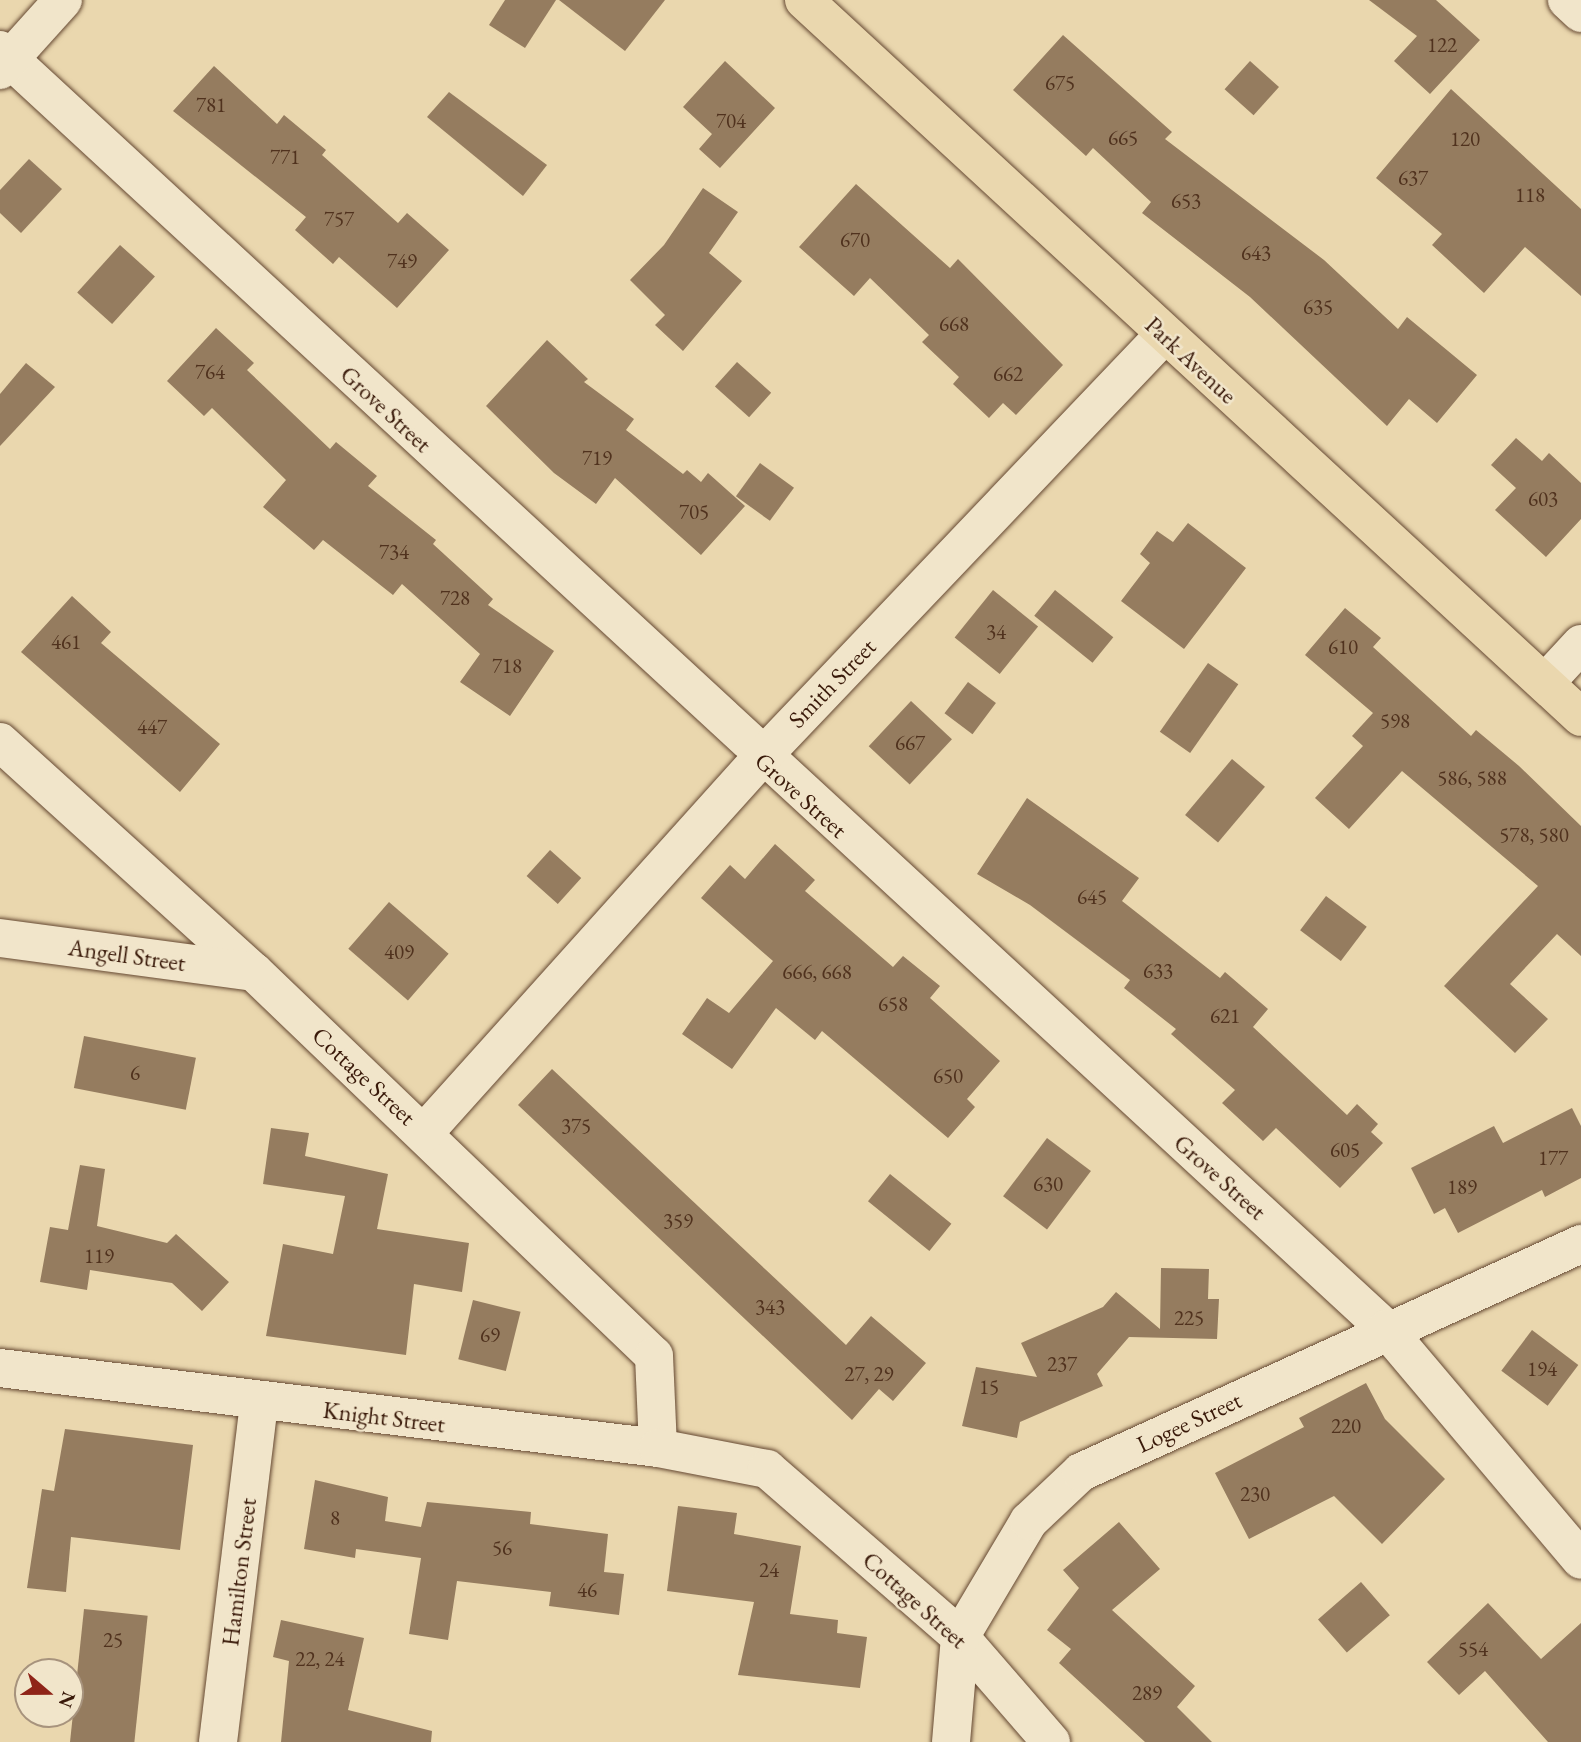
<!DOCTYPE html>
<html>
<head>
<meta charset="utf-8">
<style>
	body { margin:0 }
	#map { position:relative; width:1581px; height:1742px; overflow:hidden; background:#ead7ae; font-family:"EB Garamond",serif }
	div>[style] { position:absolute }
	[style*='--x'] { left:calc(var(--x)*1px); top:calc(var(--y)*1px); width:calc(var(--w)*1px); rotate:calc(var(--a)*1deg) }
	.building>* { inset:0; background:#957c5f; transform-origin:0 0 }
	.roads { filter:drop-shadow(0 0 2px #654832) drop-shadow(0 0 2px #654832) }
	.minor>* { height:38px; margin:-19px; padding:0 19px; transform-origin:19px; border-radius:19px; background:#f1e5ca }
	.tertiary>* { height:38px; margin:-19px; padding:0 19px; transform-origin:19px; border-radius:19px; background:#f1e5ca }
	.primary>* { height:38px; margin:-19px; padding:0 19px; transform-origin:19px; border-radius:19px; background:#ead7ae }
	span { translate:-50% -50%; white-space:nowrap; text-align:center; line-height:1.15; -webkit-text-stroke:5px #f1e5ca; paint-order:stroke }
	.number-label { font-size:21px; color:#50321e }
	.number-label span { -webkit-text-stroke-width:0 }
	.street-label { font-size:24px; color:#391909 }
	.north { position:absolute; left:14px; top:1658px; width:70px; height:70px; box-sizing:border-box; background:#f1e5ca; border:2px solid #a7937d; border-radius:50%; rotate:110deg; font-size:19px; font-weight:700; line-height:28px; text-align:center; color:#391909 }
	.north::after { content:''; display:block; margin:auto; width:24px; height:32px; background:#8f2418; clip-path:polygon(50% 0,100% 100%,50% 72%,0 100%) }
</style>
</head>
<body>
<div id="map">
	<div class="building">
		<i style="clip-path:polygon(505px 0,556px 0,525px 48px,489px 25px)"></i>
		<i style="clip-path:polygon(559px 0,665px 0,625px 51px)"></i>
		<i style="clip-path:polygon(1369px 0,1436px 0,1480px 40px,1430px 94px,1394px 61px,1417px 36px)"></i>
		<i style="clip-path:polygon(1063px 35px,1172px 132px,1165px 139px,1324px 260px,1398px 329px,1407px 317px,1477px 375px,1437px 423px,1409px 399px,1387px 426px,1250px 297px,1142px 213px,1151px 202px,1093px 148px,1086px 156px,1013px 90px)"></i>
		<i style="clip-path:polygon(725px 61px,775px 108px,720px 168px,699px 149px,712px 134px,683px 107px)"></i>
		<i style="left:1250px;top:61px;width:39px;height:38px;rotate:42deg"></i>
		<i style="clip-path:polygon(214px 66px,277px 124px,284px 115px,326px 150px,322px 155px,398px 223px,407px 213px,449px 250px,397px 308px,339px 257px,333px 264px,295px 230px,306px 217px,173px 111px)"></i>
		<i style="clip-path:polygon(1451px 89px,1581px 209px,1581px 296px,1525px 247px,1484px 293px,1432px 245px,1442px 234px,1376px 178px)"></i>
		<i style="clip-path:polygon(449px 92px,547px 165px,523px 196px,427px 117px)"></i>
		<i style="clip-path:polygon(29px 159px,62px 189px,21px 233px,0 213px,0 190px)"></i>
		<i style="clip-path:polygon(856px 184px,950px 268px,958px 259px,1063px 365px,1016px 415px,1003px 403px,989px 418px,953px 384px,959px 377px,922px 342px,929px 335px,870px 278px,854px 296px,799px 247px)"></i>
		<i style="clip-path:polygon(703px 188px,738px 212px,709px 253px,742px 281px,683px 351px,655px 325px,665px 315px,630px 280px,664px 245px)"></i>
		<i style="left:120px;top:245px;width:47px;height:64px;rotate:42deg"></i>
		<i style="clip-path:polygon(216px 328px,254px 363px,247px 370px,330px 449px,336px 442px,377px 476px,368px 486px,436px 540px,433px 544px,493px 599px,488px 605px,554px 651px,510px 716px,460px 682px,480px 654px,402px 584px,393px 595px,323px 540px,314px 550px,263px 507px,286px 480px,212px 408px,204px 416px,167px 381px)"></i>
		<i style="clip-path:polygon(547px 340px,588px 379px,584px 382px,634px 419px,626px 430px,683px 474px,687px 470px,701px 482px,708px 473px,745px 506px,701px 555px,615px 478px,596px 504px,554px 473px,486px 406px)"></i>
		<i style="left:737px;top:362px;width:46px;height:33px;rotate:42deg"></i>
		<i style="clip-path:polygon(26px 363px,55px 387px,0 446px,0 394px)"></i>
		<i style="clip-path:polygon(1516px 438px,1542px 461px,1549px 453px,1581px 483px,1581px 519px,1546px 557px,1495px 510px,1516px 488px,1491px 465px)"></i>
		<i style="left:760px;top:463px;width:42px;height:41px;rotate:36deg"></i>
		<i style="clip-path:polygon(1188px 523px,1246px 568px,1184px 649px,1121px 601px,1150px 563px,1140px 554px,1157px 531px,1173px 542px)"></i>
		<i style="left:993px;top:590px;width:58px;height:61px;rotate:39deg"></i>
		<i style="left:1055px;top:590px;width:75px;height:33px;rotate:39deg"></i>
		<i style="clip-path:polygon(72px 596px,111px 632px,101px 643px,220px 744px,180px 792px,21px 652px)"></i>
		<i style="clip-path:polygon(1345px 608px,1381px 638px,1373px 647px,1471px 736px,1476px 730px,1519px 766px,1581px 826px,1581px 956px,1557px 934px,1510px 984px,1548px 1019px,1515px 1053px,1444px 986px,1538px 886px,1402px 771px,1349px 829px,1315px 798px,1363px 746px,1352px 736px,1373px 713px,1305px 655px)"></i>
		<i style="left:1208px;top:663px;width:37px;height:84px;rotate:35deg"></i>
		<i style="left:968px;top:682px;width:35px;height:39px;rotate:37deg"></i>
		<i style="left:911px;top:701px;width:56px;height:62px;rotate:43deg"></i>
		<i style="left:1232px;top:759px;width:43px;height:73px;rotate:40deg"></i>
		<i style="clip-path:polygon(1027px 798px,1139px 878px,1122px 901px,1220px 978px,1225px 972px,1268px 1009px,1253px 1027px,1347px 1115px,1357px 1104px,1378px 1124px,1371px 1132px,1383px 1143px,1340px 1188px,1276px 1128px,1263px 1141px,1222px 1103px,1235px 1090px,1171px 1034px,1176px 1029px,1124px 988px,1130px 980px,1030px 905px,977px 874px)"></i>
		<i style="clip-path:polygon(775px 844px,815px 880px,805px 891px,893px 967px,903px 956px,940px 986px,930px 998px,1000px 1061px,967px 1099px,975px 1107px,948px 1138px,822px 1031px,815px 1040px,776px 1008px,732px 1069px,682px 1034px,707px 998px,729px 1013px,773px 961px,701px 898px,730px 865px,745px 879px)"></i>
		<i style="left:550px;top:850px;width:42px;height:35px;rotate:42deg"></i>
		<i style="left:1326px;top:896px;width:51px;height:43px;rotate:37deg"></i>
		<i style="left:389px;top:902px;width:79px;height:62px;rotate:41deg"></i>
		<i style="left:84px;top:1036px;width:114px;height:53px;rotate:11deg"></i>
		<i style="clip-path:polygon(552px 1069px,846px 1345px,871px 1316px,926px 1363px,893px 1401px,879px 1389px,852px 1420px,518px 1105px)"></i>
		<i style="clip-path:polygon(1572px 1108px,1581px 1126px,1581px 1178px,1545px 1197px,1542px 1190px,1458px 1233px,1445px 1208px,1434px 1214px,1411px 1168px,1494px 1126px,1503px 1143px)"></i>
		<i style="clip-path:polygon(271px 1128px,309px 1133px,305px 1156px,388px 1174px,377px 1229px,469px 1243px,462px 1292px,414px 1284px,406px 1355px,266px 1336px,283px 1244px,333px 1254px,345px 1196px,263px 1184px)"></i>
		<i style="left:1047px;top:1138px;width:55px;height:73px;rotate:37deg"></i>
		<i style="clip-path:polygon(80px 1165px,105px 1169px,97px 1226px,167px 1243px,176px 1234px,229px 1282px,202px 1311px,172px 1283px,90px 1270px,87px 1290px,40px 1282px,50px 1227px,68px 1230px)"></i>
		<i style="left:890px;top:1174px;width:79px;height:35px;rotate:39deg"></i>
		<i style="clip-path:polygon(1161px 1268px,1209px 1269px,1208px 1299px,1219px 1299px,1217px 1339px,1129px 1337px,1097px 1374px,1103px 1386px,1020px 1422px,1017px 1438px,962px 1426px,976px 1367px,1037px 1377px,1021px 1343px,1103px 1307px,1116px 1292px,1160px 1329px)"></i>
		<i style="left:473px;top:1300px;width:49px;height:61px;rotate:14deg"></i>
		<i style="left:1532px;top:1330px;width:58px;height:51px;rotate:37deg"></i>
		<i style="clip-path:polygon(1366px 1383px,1385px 1419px,1445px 1479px,1382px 1544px,1334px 1496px,1249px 1539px,1215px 1473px,1304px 1427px,1299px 1418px)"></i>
		<i style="clip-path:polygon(65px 1429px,193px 1445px,180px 1550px,71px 1537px,66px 1592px,27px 1588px,42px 1489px,54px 1491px)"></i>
		<i style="clip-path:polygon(315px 1480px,388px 1497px,385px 1521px,421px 1527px,427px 1502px,531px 1512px,530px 1524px,608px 1534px,604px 1572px,624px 1574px,619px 1615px,549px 1606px,551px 1592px,457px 1581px,448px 1640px,409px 1634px,421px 1558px,356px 1549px,355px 1558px,304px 1549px)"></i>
		<i style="clip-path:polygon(678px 1506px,737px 1513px,734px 1534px,801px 1546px,790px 1614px,838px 1620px,837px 1633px,867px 1637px,860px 1688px,738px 1675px,754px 1602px,667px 1591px)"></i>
		<i style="clip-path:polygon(1119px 1522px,1160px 1569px,1112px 1610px,1195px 1686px,1177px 1707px,1212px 1742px,1145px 1742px,1059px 1663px,1071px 1649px,1047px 1630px,1079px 1588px,1063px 1570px)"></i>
		<i style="left:1361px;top:1582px;width:44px;height:57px;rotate:49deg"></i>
		<i style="clip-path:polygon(1488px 1603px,1541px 1659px,1581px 1623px,1581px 1742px,1548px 1742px,1485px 1671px,1459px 1695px,1427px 1662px)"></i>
		<i style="left:84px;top:1609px;width:64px;height:134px;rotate:6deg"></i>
		<i style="clip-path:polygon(281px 1620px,364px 1638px,348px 1710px,432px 1731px,431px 1742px,281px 1742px,289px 1661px,273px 1657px)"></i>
	</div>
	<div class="roads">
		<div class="minor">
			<i style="--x:1567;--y:0;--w:19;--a:43"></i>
			<i style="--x:0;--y:50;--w:1886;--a:42.7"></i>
			<i style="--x:1386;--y:1329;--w:302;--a:49.8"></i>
			<i style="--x:0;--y:70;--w:94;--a:-48"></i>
			<i style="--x:1545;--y:683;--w:53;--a:-47.3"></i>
			<i style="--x:0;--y:742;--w:343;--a:42.2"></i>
			<i style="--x:254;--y:972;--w:554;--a:43.83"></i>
			<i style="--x:654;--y:1356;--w:92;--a:87.5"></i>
			<i style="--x:0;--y:938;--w:256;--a:7.6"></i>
			<i style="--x:424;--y:1133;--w:504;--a:-48.06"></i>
			<i style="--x:761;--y:758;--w:584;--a:-46.39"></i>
			<i style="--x:960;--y:1637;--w:139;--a:49.1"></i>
			<i style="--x:218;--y:1742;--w:342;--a:-83.1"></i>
		</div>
		<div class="tertiary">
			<i style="--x:0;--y:1368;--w:663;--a:6.93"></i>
			<i style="--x:658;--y:1448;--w:111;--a:10.9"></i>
			<i style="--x:767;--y:1469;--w:256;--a:41"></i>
			<i style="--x:951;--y:1742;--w:105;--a:-85.1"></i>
			<i style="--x:960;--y:1637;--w:135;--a:-59.3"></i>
			<i style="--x:1029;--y:1521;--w:71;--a:-43.3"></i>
			<i style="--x:1081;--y:1472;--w:550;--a:-24.51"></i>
		</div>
		<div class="primary">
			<i style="--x:804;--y:0;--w:1057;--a:42.7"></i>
		</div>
	</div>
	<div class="number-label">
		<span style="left:1442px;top:45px">122</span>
		<span style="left:1060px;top:83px">675</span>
		<span style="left:211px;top:105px">781</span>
		<span style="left:731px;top:121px">704</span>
		<span style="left:1123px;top:138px">665</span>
		<span style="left:1465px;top:139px">120</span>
		<span style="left:285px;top:157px">771</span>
		<span style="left:1413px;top:178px">637</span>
		<span style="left:1530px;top:195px">118</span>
		<span style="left:1186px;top:201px">653</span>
		<span style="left:339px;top:219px">757</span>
		<span style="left:855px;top:240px">670</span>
		<span style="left:1256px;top:253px">643</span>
		<span style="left:402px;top:261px">749</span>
		<span style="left:1318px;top:307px">635</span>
		<span style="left:954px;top:324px">668</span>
		<span style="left:210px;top:372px">764</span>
		<span style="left:1008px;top:374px">662</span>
		<span style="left:597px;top:458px">719</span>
		<span style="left:1543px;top:499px">603</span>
		<span style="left:694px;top:512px">705</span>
		<span style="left:394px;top:552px">734</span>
		<span style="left:455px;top:598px">728</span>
		<span style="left:996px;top:632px">34</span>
		<span style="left:66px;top:642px">461</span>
		<span style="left:1343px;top:647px">610</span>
		<span style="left:507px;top:666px">718</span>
		<span style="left:1395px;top:721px">598</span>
		<span style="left:152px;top:727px">447</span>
		<span style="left:910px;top:743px">667</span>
		<span style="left:1472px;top:778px">586, 588</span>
		<span style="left:1534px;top:835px">578, 580</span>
		<span style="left:1092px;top:897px">645</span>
		<span style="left:399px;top:952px">409</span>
		<span style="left:1158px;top:971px">633</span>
		<span style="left:817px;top:972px">666, 668</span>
		<span style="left:893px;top:1004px">658</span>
		<span style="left:1225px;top:1016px">621</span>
		<span style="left:135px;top:1073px">6</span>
		<span style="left:948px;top:1076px">650</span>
		<span style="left:576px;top:1126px">375</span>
		<span style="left:1345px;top:1150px">605</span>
		<span style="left:1553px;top:1158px">177</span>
		<span style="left:1048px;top:1184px">630</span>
		<span style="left:1462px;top:1187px">189</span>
		<span style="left:678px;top:1221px">359</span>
		<span style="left:99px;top:1256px">119</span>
		<span style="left:770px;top:1307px">343</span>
		<span style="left:1189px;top:1318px">225</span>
		<span style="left:490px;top:1335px">69</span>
		<span style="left:1062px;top:1364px">237</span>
		<span style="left:1542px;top:1369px">194</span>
		<span style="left:869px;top:1374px">27, 29</span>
		<span style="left:989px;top:1387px">15</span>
		<span style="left:1346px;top:1426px">220</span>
		<span style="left:1255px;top:1494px">230</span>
		<span style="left:335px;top:1518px">8</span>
		<span style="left:502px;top:1548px">56</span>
		<span style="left:769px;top:1570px">24</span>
		<span style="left:587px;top:1590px">46</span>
		<span style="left:113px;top:1640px">25</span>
		<span style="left:1473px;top:1649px">554</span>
		<span style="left:320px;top:1659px">22, 24</span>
		<span style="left:1147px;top:1693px">289</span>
	</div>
	<div class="street-label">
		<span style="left:1191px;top:360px;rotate:43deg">Park Avenue</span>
		<span style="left:386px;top:409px;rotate:43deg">Grove Street</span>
		<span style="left:832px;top:683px;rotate:-46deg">Smith Street</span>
		<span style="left:801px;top:795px;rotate:42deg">Grove Street</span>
		<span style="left:127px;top:955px;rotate:8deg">Angell Street</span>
		<span style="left:364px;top:1076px;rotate:43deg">Cottage Street</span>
		<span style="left:1220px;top:1177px;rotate:42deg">Grove Street</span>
		<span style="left:384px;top:1417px;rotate:7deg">Knight Street</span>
		<span style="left:1189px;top:1422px;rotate:-25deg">Logee Street</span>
		<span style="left:239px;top:1572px;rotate:-83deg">Hamilton Street</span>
		<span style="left:915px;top:1600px;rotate:42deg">Cottage Street</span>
	</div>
	<div class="north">N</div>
</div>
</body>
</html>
